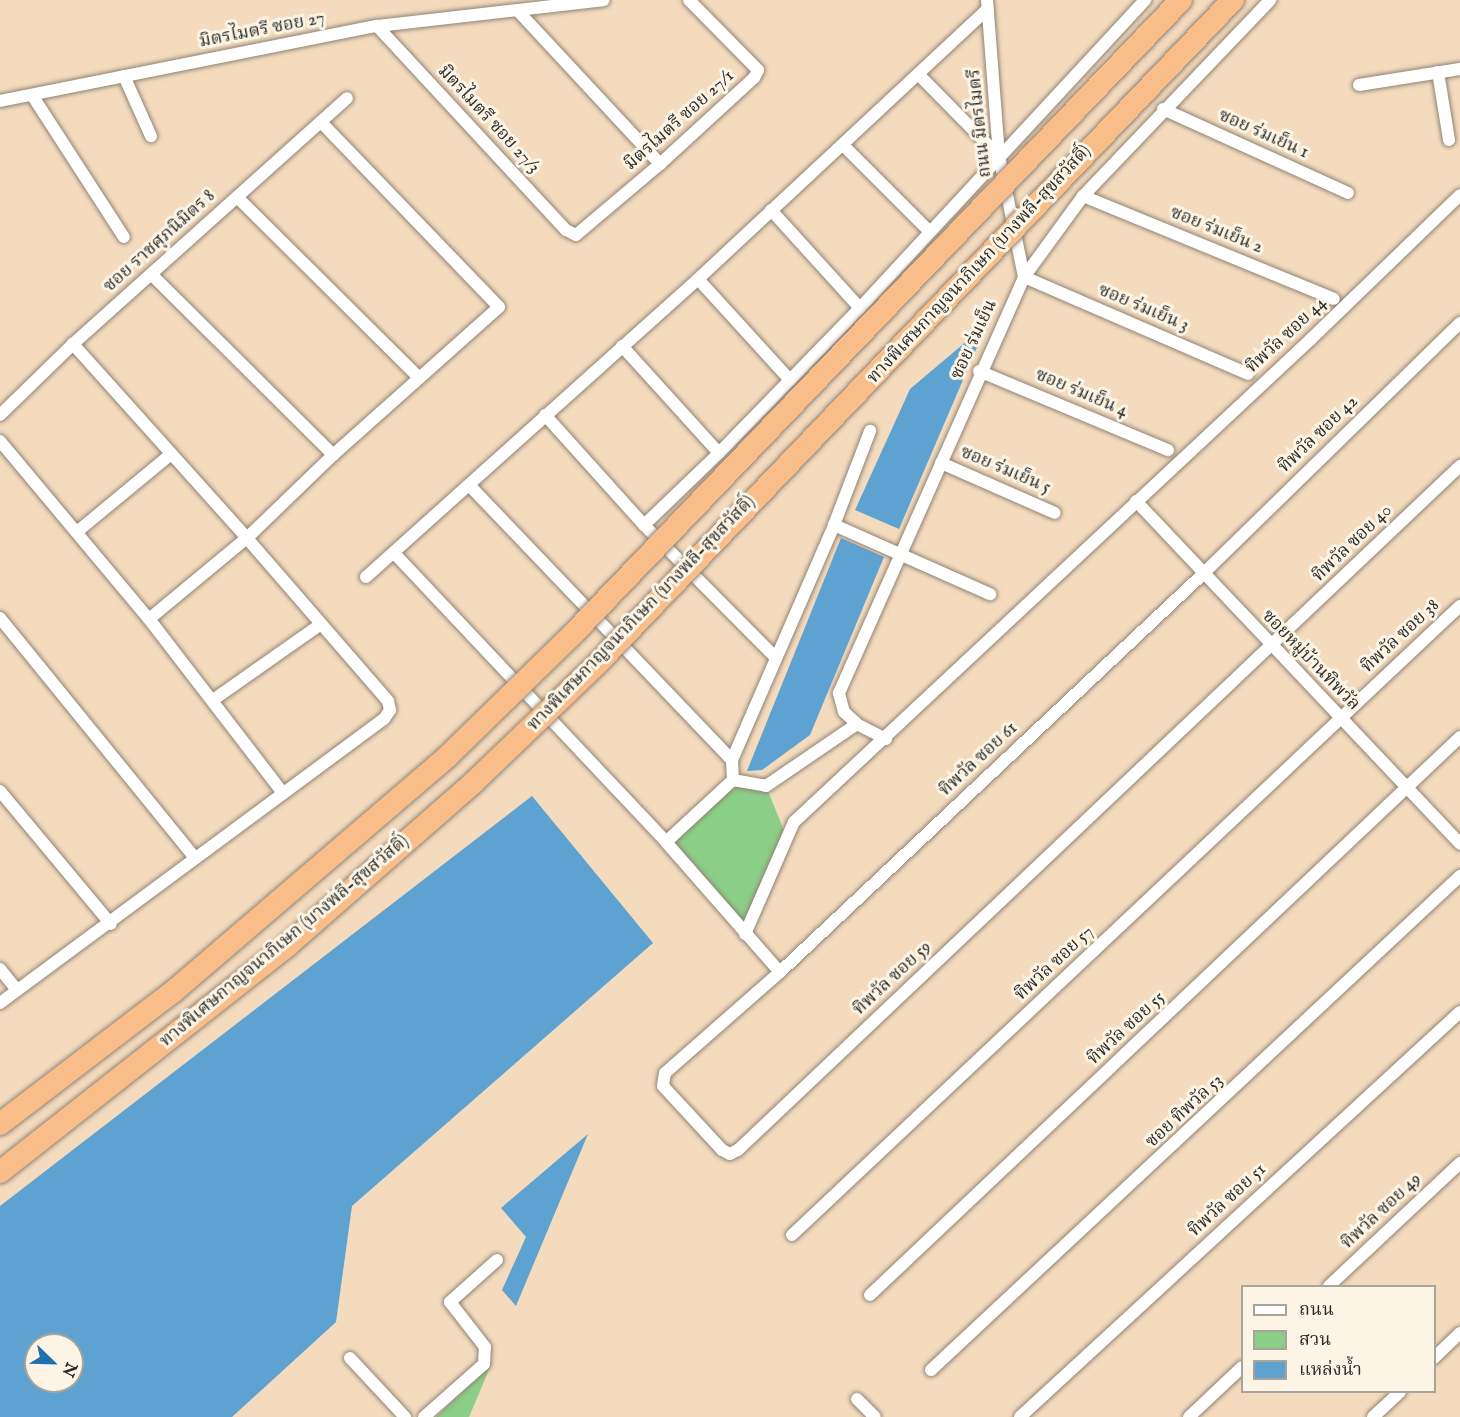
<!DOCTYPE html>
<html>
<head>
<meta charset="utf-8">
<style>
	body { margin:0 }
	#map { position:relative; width:1460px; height:1417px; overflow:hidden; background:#f4dbbe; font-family:"IM FELL English","Noto Serif Thai",serif }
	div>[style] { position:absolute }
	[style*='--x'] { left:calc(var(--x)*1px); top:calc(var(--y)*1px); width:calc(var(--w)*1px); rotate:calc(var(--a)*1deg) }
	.green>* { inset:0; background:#8bce87 }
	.water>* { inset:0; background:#5ea2d2 }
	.roads { filter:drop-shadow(0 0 2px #908374) drop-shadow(0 0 2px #908374) }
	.street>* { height:12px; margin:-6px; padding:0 6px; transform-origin:6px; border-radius:6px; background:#fff }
	.bridges { filter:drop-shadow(0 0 2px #908374) drop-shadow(0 0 2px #908374) }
	.highway-bridge>* { height:22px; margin:-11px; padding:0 11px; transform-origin:11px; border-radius:11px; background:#f8bd89 }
	span { translate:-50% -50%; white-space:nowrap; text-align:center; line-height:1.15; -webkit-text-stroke:6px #fcf5e5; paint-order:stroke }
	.street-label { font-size:18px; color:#2b2b2b }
	.legend { position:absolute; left:1241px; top:1285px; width:195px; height:108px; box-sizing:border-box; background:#fcf5e5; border:2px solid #a8a49b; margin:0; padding:8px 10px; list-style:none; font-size:18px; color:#2b2b2b }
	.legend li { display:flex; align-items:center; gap:12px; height:30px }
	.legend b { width:30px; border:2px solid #a8a49b }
	.north { position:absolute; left:24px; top:1333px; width:60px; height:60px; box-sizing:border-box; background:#fcf5e5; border:2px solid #a8a49b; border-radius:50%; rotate:113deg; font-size:16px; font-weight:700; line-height:24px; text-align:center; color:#2b2b2b }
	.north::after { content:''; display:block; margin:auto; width:21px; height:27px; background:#1f6fb2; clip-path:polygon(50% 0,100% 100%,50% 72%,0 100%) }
</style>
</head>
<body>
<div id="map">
	<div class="green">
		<i style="clip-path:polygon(733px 780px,766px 786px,787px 838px,745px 934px,666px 842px)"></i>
		<i style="clip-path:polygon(491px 1365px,469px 1417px,436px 1417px)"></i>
	</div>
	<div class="water">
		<i style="clip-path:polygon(987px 324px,899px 529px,855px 510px,910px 389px)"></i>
		<i style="clip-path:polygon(841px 538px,884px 557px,810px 735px,762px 770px,747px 771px)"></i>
		<i style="clip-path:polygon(evenodd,532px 796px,653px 943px,352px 1206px,336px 1322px,232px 1417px,0 1417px,0 1206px,532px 796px,36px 1345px,72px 1345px,72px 1381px,36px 1381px,36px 1345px)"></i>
		<i style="clip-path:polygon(588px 1134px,516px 1306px,502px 1290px,526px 1237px,501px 1208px)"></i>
	</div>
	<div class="roads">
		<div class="street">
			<i style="--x:987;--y:0;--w:156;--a:85.6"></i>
			<i style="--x:999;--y:156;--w:124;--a:78.3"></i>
			<i style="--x:518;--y:11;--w:209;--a:47.1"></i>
			<i style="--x:377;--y:26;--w:278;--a:47.2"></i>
			<i style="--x:566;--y:230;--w:11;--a:27"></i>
			<i style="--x:576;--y:235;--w:110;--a:-40.2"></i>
			<i style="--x:660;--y:164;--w:127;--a:-42.5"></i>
			<i style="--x:754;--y:78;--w:9;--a:-63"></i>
			<i style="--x:758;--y:70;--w:98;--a:-134.6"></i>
			<i style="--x:1438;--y:72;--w:69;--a:80.8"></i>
			<i style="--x:918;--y:74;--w:115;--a:45.4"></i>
			<i style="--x:124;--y:76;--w:66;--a:65.8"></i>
			<i style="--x:1359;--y:85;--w:102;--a:-9"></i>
			<i style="--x:32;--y:95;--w:169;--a:57.1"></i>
			<i style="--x:0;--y:101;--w:384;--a:-11.3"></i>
			<i style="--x:377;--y:26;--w:228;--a:-6.5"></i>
			<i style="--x:1163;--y:109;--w:203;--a:24.4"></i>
			<i style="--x:843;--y:145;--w:123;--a:45"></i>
			<i style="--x:1083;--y:196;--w:271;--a:22.3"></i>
			<i style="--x:237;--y:197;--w:257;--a:44.8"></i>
			<i style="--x:771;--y:210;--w:132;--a:47.8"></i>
			<i style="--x:151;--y:274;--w:257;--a:44.8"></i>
			<i style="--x:1024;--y:277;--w:244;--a:23.4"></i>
			<i style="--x:698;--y:279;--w:137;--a:47.7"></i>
			<i style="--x:1460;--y:323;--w:359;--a:135.7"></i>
			<i style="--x:1203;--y:574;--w:581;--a:136.74"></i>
			<i style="--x:780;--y:972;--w:153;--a:138.7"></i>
			<i style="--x:665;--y:1073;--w:13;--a:99"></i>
			<i style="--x:663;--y:1086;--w:87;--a:47.3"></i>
			<i style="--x:722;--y:1150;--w:9;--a:27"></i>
			<i style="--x:730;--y:1154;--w:9;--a:-27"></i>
			<i style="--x:738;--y:1150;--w:995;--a:-43.45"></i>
			<i style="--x:622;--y:346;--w:144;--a:47.8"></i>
			<i style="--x:719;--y:453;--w:202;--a:-45.8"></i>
			<i style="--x:860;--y:308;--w:420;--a:-47.2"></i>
			<i style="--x:979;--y:371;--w:205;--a:22.7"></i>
			<i style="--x:0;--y:415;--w:102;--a:-44.2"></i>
			<i style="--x:73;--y:344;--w:368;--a:-41.9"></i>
			<i style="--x:545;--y:415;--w:148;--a:48"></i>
			<i style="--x:644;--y:525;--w:186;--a:45.2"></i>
			<i style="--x:0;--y:441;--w:232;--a:50.1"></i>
			<i style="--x:149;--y:619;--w:220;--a:52.4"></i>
			<i style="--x:941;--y:463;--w:124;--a:23.7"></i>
			<i style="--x:470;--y:486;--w:379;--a:46.3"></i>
			<i style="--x:1136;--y:501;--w:472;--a:46.6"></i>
			<i style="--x:644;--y:525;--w:104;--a:-43.8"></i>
			<i style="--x:834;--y:525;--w:171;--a:23.9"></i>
			<i style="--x:78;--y:531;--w:121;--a:-39.6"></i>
			<i style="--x:394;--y:553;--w:397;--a:46.7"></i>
			<i style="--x:666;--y:842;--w:173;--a:48.8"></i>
			<i style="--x:366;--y:577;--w:446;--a:-41.9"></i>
			<i style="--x:698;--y:279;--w:396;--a:-43"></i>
			<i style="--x:0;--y:618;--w:309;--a:50.9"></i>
			<i style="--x:149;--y:619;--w:127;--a:-39.6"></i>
			<i style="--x:247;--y:538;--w:120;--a:-44"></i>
			<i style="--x:333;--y:455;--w:222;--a:-41.7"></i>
			<i style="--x:499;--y:307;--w:257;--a:-133.9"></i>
			<i style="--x:213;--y:700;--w:132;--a:-35.1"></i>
			<i style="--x:886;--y:739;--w:33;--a:-153"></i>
			<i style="--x:857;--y:724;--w:18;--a:-137"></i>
			<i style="--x:844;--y:712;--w:20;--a:-105"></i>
			<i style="--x:839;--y:693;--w:455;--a:-66"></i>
			<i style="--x:1024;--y:277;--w:100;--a:-53.9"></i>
			<i style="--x:1083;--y:196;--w:271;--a:-46.3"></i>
			<i style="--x:733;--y:780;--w:20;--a:-93"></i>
			<i style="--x:732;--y:760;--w:256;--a:-66.5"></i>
			<i style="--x:834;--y:525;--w:101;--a:-69"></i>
			<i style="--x:0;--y:791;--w:173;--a:50.2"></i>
			<i style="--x:666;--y:842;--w:91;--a:-42.8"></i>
			<i style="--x:733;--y:780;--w:34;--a:10"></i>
			<i style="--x:766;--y:786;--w:110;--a:-34.3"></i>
			<i style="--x:745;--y:934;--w:122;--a:-66.4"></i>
			<i style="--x:794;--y:822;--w:708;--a:-43.05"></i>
			<i style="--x:1311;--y:339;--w:207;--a:-44"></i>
			<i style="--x:0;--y:969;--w:27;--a:51"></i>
			<i style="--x:0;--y:1003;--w:478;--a:-36.5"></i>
			<i style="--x:384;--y:719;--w:11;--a:-56"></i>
			<i style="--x:390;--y:710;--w:9;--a:-103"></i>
			<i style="--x:388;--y:701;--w:216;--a:-130.9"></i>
			<i style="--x:247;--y:538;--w:261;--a:-131.9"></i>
			<i style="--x:792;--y:1235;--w:918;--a:-43.28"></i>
			<i style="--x:1329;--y:1286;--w:180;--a:-43.2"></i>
			<i style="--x:870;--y:1295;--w:812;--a:-43.4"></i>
			<i style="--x:350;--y:1358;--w:81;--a:47"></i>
			<i style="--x:1434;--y:1358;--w:36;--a:-44"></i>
			<i style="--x:931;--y:1370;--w:724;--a:-43.04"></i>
			<i style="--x:857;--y:1399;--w:25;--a:45"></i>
			<i style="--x:424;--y:1417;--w:80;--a:-41.5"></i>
			<i style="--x:484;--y:1364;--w:17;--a:-87"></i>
			<i style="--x:485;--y:1347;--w:57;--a:-127.9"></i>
			<i style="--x:450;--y:1302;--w:63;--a:-41.8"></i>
			<i style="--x:1020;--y:1417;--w:598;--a:-42.63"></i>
			<i style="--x:1189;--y:1417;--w:73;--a:-43.3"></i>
			<i style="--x:1373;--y:1417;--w:37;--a:-43"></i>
		</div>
	</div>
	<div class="bridges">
		<div class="highway-bridge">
			<i style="--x:0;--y:1124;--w:219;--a:-37.4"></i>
			<i style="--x:174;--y:991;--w:360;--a:-40.6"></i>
			<i style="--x:447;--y:757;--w:176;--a:-44.3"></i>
			<i style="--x:573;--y:634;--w:878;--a:-46.2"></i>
			<i style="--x:0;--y:1172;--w:365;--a:-38.2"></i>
			<i style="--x:287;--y:946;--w:247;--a:-41.2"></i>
			<i style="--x:473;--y:783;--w:173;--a:-43.8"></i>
			<i style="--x:598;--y:663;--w:918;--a:-46.24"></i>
		</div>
	</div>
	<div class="street-label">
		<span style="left:262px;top:31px;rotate:-11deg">มิตรไมตรี ซอย 27</span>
		<span style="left:488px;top:120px;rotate:47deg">มิตรไมตรี ซอย 27/3</span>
		<span style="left:680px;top:121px;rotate:-42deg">มิตรไมตรี ซอย 27/1</span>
		<span style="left:981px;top:123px;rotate:-96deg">ถนน มิตรไมตรี</span>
		<span style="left:1263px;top:135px;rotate:24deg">ซอย ร่มเย็น 1</span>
		<span style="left:1216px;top:231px;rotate:22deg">ซอย ร่มเย็น 2</span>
		<span style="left:160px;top:242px;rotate:-42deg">ซอย ราชศุภนิมิตร 8</span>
		<span style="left:980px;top:265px;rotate:-47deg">ทางพิเศษกาญจนาภิเษก (บางพลี-สุขสวัสดิ์)</span>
		<span style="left:1143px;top:309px;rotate:23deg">ซอย ร่มเย็น 3</span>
		<span style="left:1287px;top:336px;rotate:-43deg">ทิพวัล ซอย 44</span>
		<span style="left:975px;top:340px;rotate:-65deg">ซอย ร่มเย็น</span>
		<span style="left:1081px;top:394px;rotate:23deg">ซอย ร่มเย็น 4</span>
		<span style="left:1319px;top:435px;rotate:-44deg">ทิพวัล ซอย 42</span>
		<span style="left:1005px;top:471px;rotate:23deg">ซอย ร่มเย็น 5</span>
		<span style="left:1353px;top:544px;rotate:-44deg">ทิพวัล ซอย 40</span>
		<span style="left:642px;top:614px;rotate:-46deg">ทางพิเศษกาญจนาภิเษก (บางพลี-สุขสวัสดิ์)</span>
		<span style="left:1401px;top:637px;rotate:-43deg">ทิพวัล ซอย 38</span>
		<span style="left:1310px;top:661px;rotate:46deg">ซอยหมู่บ้านทิพวัล</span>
		<span style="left:979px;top:760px;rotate:-43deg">ทิพวัล ซอย 61</span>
		<span style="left:285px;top:942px;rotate:-40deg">ทางพิเศษกาญจนาภิเษก (บางพลี-สุขสวัสดิ์)</span>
		<span style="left:1055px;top:964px;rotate:-43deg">ทิพวัล ซอย 57</span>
		<span style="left:893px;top:979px;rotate:-43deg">ทิพวัล ซอย 59</span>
		<span style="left:1127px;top:1029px;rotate:-43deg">ทิพวัล ซอย 55</span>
		<span style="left:1185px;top:1112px;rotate:-43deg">ซอย ทิพวัล 53</span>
		<span style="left:1228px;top:1201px;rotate:-43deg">ทิพวัล ซอย 51</span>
		<span style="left:1382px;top:1212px;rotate:-43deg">ทิพวัล ซอย 49</span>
	</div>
	<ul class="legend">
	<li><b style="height:8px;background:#fff"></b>ถนน</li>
	<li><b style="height:16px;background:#8bce87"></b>สวน</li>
	<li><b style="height:16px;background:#5ea2d2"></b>แหล่งน้ำ</li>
	</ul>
	<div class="north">N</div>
</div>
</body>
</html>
